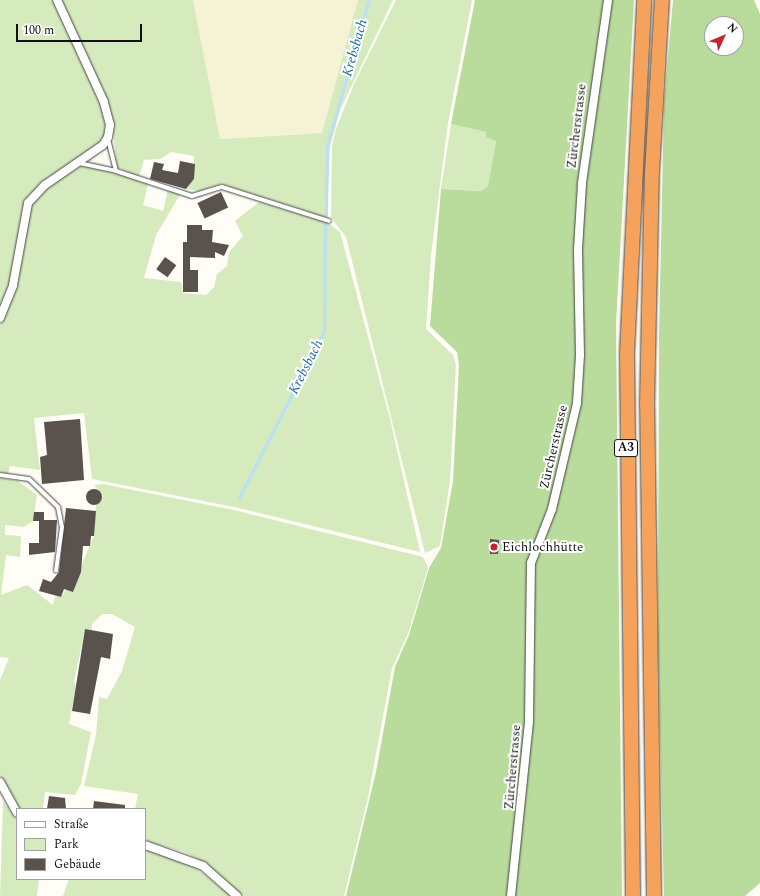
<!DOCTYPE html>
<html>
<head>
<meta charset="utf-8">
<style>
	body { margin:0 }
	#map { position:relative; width:760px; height:896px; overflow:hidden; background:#fffdf5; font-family:Spectral,serif }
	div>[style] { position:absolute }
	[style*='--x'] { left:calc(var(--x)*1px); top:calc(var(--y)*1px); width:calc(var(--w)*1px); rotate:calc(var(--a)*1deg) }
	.farmland>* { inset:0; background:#f6f3d4 }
	.green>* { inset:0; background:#d5ebbd }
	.forest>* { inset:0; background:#b9dc9c }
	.stream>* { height:2.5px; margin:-1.25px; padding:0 1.25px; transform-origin:1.25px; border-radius:1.25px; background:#b9e0f7 }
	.building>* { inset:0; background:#5a524d; transform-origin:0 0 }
	.round { border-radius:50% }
	.roads { filter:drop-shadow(0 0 1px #444) drop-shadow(0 0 1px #444) }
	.lane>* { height:4px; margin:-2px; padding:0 2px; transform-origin:2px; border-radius:2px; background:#fff }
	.street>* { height:8px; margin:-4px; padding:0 4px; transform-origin:4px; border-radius:4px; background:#fff }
	.highway>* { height:14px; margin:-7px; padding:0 7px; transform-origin:7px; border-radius:7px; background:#f5a25d }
	.dots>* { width:11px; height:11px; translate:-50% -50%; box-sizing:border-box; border:2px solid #fff; border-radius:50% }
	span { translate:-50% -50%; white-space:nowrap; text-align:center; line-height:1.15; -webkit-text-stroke:4px #fff; paint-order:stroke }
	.shield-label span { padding:1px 3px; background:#fff; border:1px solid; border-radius:3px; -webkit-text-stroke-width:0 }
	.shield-label { font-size:12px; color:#111; font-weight:700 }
	.street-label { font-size:13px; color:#111 }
	.poi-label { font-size:13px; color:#111 }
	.left { translate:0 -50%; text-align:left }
	.water-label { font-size:14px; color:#1768a6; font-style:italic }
	.legend { position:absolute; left:16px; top:808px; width:130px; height:72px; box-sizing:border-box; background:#fff; border:1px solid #a0a0a0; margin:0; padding:5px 7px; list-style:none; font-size:12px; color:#111 }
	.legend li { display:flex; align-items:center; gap:8px; height:20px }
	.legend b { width:20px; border:1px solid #a0a0a0 }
	.north { position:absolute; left:704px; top:16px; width:40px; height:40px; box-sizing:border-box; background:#fff; border:1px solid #a0a0a0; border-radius:50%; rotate:46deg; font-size:11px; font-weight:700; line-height:16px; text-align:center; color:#111 }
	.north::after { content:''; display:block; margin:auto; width:14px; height:18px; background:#c4262e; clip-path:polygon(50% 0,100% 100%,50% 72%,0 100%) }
	.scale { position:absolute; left:16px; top:24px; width:126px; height:18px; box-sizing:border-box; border:2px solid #111; border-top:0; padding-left:5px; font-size:12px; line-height:14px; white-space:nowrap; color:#111; -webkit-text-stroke:3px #fff; paint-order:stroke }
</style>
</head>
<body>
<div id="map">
	<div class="farmland">
		<i style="clip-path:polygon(193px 0,358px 0,322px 133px,219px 139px)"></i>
	</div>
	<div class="green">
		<i style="clip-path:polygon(0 0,55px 0,107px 115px,107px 132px,102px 142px,25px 204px,14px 270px,0 315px)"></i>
		<i style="clip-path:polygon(60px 0,193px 0,220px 139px,322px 133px,358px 0,393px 0,340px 110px,330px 147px,327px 218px,222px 184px,199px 191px,187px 189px,194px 179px,194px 156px,171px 152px,160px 159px,144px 160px,139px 177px,117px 167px,111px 113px)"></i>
		<i style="clip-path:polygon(396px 0,472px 0,448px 123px,431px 255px,426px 329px,453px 355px,456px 365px,450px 481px,440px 546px,425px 553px,346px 237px,331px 218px,332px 146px,336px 129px,354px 84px)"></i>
		<i style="clip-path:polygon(451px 124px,487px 132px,496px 141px,488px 186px,481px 191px,441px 189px)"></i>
		<i style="clip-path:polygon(80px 165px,119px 173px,148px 184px,143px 205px,163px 211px,168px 189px,181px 193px,156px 235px,144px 278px,181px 282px,183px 293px,206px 295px,214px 287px,217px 274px,227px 266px,229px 252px,243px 236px,235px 221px,259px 202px,327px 222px,340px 232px,390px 419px,420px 552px,234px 507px,92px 479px,84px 413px,34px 418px,40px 470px,10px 466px,8px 474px,0 472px,0 324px,9px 304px,28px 208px,42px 190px)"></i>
		<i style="clip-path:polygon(0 478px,18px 481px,37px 495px,33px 521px,24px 527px,5px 525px,5px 535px,21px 536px,20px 557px,6px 555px,1px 595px,27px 585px,53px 605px,55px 596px,61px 597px,81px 566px,94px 536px,96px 506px,103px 496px,94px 485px,103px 484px,234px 510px,423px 557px,428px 568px,408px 634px,392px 668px,368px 797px,344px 896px,243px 896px,203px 862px,184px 852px,145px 841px,145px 809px,135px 809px,138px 794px,84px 786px,96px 735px,99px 697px,107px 699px,122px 671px,135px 627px,112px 614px,102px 614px,92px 624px,92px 630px,85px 629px,74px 682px,76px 687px,69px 724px,91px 732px,81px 784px,75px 795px,45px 792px,43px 809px,17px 809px,0 775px,0 680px,9px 658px,0 657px)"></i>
		<i style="clip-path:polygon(3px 801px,17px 819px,17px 879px,39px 879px,37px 896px,0 896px)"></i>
		<i style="clip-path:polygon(145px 849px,188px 862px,232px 896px,63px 896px,69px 879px,145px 879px)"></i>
	</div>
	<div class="forest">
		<i style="clip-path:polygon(475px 0,634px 0,616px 325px,622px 896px,346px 896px,376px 772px,395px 667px,409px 635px,429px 568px,441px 548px,453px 481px,459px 365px,457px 352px,430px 326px,441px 189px,481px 191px,488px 186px,496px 141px,486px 137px,486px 132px,451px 124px)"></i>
		<i style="clip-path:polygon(evenodd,673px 0,754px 0,760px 14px,760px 883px,745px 896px,664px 896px,658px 644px,659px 335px,664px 102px,673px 0,712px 24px,736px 24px,736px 48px,712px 48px,712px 24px)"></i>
	</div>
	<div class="stream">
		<i style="--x:326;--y:215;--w:69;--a:-89.2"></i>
		<i style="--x:327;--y:146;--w:152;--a:-74"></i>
		<i style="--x:239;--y:498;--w:187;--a:-63"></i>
		<i style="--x:324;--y:331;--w:106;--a:-89.5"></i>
	</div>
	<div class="building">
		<i style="clip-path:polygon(180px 161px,195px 164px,194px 179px,186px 189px,150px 179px,154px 162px,164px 164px,162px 170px,178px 173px)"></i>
		<i style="left:221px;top:192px;width:17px;height:26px;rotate:65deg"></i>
		<i style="clip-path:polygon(187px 225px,202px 225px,202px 230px,213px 230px,212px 242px,229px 245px,224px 256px,215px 252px,215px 258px,190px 257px,190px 270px,198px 270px,198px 292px,183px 292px,183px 242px,187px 242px)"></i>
		<i style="left:165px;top:257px;width:14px;height:15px;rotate:36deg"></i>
		<i style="clip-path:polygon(80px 419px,84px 480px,42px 484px,40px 457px,47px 455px,44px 422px)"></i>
		<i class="round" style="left:86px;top:489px;width:16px;height:16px"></i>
		<i style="clip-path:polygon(66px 508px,96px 511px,94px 536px,91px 536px,90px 546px,83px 546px,81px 572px,73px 592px,64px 589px,61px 597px,39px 591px,43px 579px,51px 582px,59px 572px)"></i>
		<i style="clip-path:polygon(34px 512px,44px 512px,44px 520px,57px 520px,55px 552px,29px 555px,29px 543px,39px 543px,39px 521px,33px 521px)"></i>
		<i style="clip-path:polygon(490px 539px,499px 540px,498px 554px,490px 554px)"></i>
		<i style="clip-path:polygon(85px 629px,113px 634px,110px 659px,101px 657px,90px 714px,72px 711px)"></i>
		<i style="clip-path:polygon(49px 796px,65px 798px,66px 809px,47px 809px)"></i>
		<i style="clip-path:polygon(94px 801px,125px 805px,125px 809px,93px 809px)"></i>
	</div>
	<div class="roads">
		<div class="lane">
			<i style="--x:79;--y:163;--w:38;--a:12"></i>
			<i style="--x:116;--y:171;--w:34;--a:-104"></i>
			<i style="--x:116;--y:171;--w:80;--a:18.2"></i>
			<i style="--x:192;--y:196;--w:31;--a:-17"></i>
			<i style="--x:222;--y:187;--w:112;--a:17.6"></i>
			<i style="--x:0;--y:475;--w:29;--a:8"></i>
			<i style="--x:29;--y:479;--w:40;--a:44"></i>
			<i style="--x:58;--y:507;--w:20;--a:79"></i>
			<i style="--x:62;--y:527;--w:44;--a:97.8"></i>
		</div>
		<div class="street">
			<i style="--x:0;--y:318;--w:35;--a:-68"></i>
			<i style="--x:13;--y:285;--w:83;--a:-79.6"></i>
			<i style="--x:28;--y:203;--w:25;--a:-47"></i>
			<i style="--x:45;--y:185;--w:70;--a:-34.6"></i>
			<i style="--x:103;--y:145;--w:9;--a:-58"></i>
			<i style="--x:108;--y:137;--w:12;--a:-81"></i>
			<i style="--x:110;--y:125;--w:24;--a:-105"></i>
			<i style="--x:104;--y:102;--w:112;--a:-114.7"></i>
			<i style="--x:0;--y:782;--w:35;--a:61"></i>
			<i style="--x:145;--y:845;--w:62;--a:19.9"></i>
			<i style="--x:203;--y:866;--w:45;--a:41.4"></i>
			<i style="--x:511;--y:896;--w:175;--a:-84.1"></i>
			<i style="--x:529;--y:722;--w:159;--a:-89.3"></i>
			<i style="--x:531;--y:563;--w:58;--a:-68.7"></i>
			<i style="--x:552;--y:509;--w:109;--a:-76.7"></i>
			<i style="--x:577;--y:403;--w:48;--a:-86.4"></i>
			<i style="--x:580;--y:355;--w:106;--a:-91.1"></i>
			<i style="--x:578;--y:249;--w:66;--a:-86.5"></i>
			<i style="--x:582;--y:183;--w:185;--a:-81.9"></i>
		</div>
		<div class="highway">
			<i style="--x:633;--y:896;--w:543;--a:-90.63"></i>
			<i style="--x:627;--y:353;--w:353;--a:-87.2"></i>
			<i style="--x:654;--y:896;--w:490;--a:-90.8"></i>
			<i style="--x:647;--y:406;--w:234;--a:-88.8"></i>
			<i style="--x:652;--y:172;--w:172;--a:-86.7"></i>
		</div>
	</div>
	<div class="dots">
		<i style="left:494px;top:547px;background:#c4262e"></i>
	</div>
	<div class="shield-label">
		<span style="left:626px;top:448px">A3</span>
	</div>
	<div class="street-label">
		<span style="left:577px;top:126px;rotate:-83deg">Zürcherstrasse</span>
		<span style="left:554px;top:447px;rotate:-77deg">Zürcherstrasse</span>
		<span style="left:513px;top:767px;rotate:-85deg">Zürcherstrasse</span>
	</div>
	<div class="poi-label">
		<span class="left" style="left:502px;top:547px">Eichlochhütte</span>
	</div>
	<div class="water-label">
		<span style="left:355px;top:48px;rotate:-74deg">Krebsbach</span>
		<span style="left:306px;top:367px;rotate:-63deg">Krebsbach</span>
	</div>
	<ul class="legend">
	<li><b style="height:5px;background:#fff"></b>Straße</li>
	<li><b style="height:11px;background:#d5ebbd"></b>Park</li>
	<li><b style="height:11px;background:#5a524d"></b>Gebäude</li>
	</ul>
	<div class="north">N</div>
	<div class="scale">100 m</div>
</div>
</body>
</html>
